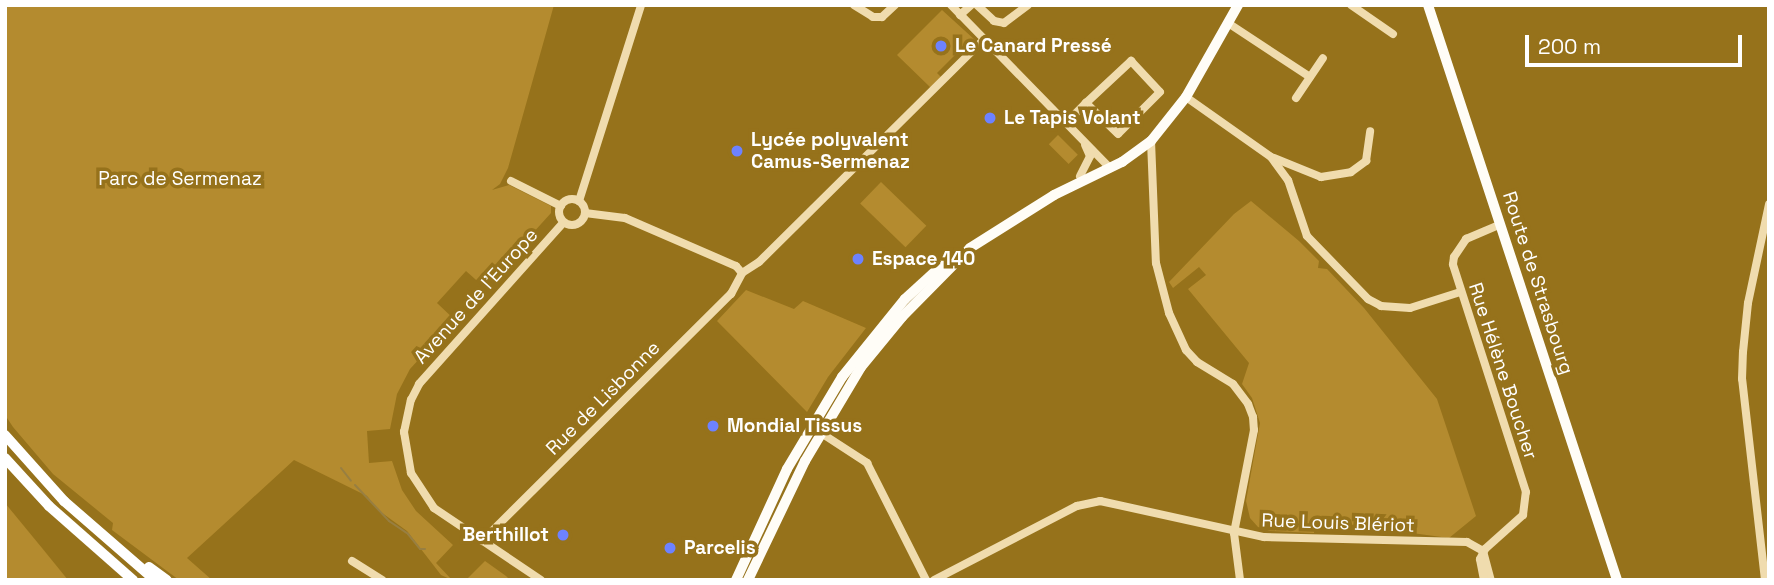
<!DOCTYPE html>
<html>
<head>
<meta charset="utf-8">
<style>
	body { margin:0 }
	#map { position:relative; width:1774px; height:585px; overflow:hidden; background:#96721b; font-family:"Space Grotesk",sans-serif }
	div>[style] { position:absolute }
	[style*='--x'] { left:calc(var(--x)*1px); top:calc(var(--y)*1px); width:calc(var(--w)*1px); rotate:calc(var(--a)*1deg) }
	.green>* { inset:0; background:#b48b2f; transform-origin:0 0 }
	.stream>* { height:2px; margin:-1px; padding:0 1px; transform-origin:1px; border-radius:1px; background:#987f41 }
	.minor>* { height:8px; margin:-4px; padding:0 4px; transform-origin:4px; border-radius:4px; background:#f0dcae }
	.minor>.ring { margin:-4px; padding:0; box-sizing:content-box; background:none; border:8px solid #f0dcae; border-radius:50% }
	.major>* { height:10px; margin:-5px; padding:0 5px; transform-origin:5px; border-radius:5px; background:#fffdf7 }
	.highway>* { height:10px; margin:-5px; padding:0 5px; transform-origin:5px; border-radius:5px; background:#fff }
	.dots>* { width:19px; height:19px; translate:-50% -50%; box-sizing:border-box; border:4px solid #96721b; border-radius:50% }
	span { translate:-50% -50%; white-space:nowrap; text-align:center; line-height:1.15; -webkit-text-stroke:7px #96721b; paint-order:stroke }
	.poi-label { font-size:19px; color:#fff; font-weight:700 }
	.left { translate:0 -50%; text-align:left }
	.right { translate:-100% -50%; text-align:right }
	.park-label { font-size:19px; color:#fff }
	.street-label { font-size:19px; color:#fff }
	.frame { position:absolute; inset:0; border:7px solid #fff; pointer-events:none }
	.scale { position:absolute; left:1525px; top:35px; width:217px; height:32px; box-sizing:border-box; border:4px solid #fff; border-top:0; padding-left:9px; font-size:21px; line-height:24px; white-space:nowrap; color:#fff; -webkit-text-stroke:5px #96721b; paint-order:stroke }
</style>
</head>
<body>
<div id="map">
	<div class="green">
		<i style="clip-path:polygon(5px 5px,554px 5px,508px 168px,500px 184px,492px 190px,509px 185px,551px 206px,551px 213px,484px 287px,466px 271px,437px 303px,455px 320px,410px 369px,397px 394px,390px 429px,367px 431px,369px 463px,392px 461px,402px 490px,416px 511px,453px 545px,436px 563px,452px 580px,441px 575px,407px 531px,378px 510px,367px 496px,294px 460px,187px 558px,212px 580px,179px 580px,112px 530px,113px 523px,53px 474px,13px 427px,5px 415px)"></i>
		<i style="clip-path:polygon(942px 10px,975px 40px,967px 49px,964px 46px,937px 73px,941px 77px,931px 88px,897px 55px)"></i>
		<i style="left:1058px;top:135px;width:28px;height:13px;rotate:45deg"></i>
		<i style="left:881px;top:182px;width:63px;height:30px;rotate:44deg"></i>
		<i style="clip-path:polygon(1251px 201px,1299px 241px,1319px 261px,1318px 268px,1327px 269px,1364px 308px,1437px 399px,1476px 516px,1449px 538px,1315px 520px,1314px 533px,1270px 531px,1258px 527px,1250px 518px,1246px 501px,1260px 423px,1252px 398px,1242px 384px,1249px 363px,1188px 289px,1206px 275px,1199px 267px,1173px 288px,1169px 282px,1234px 214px)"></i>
		<i style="clip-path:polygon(746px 290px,794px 309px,803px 301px,866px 328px,828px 377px,807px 412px,717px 321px)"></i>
		<i style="clip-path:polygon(5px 503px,42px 548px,68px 580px,5px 580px)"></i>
		<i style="clip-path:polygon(485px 561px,506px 576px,510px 580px,466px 580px)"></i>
	</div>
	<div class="stream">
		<i style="--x:341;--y:468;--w:16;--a:52"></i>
		<i style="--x:355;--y:485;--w:50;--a:46.6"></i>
		<i style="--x:389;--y:521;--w:23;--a:34"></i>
		<i style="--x:408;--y:534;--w:19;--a:51"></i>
		<i style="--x:420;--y:549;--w:5;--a:0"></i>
	</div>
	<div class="minor">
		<i style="--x:854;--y:5;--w:22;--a:32"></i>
		<i style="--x:873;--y:17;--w:9;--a:0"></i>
		<i style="--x:882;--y:17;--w:18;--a:-43"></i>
		<i style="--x:951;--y:5;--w:228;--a:45.7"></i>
		<i style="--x:977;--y:5;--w:23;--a:43"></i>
		<i style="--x:994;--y:21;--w:10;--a:11"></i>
		<i style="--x:1004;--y:23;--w:30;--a:-37"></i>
		<i style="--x:1351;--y:5;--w:51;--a:34.6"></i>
		<i style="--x:960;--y:15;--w:15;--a:-42"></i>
		<i style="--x:1228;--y:23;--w:98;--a:33.4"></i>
		<i style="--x:1186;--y:97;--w:104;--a:35.2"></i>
		<i style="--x:1271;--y:157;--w:29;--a:54"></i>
		<i style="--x:1288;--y:180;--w:59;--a:71.3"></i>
		<i style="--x:1307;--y:236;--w:88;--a:45.9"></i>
		<i style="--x:1368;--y:299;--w:15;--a:28"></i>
		<i style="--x:1381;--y:306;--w:29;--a:4"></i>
		<i style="--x:1410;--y:308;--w:52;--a:-17.7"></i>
		<i style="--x:1296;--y:98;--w:48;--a:-56"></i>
		<i style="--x:1066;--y:123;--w:28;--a:-45"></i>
		<i style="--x:1086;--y:103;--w:62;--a:-43"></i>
		<i style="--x:1131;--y:61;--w:42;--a:46.9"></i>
		<i style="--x:1160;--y:92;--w:59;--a:135"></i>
		<i style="--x:1118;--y:134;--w:45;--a:-135.9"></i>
		<i style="--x:1151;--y:141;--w:122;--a:87.7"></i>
		<i style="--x:1156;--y:263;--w:52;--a:75.4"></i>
		<i style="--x:1169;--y:313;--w:41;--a:65.3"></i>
		<i style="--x:1186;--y:350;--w:16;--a:47"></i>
		<i style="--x:1197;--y:362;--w:42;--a:31.4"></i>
		<i style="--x:1233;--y:384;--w:25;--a:53"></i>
		<i style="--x:1248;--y:404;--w:14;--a:69"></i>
		<i style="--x:1253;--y:417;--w:13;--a:86"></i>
		<i style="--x:1254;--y:430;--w:105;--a:101"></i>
		<i style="--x:1234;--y:533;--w:47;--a:82.7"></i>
		<i style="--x:1274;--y:158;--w:51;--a:22"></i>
		<i style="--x:1321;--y:177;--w:30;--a:-9"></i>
		<i style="--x:1351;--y:172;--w:19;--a:-36"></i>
		<i style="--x:1366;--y:161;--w:30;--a:-82"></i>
		<i style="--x:1080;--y:176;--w:22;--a:-63"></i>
		<i style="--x:1090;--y:156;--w:12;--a:-114"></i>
		<i style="--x:511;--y:181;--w:56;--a:26.6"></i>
		<i class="ring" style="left:559px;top:199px;width:18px;height:18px"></i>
		<i style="--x:579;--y:201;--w:206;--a:-72.4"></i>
		<i style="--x:585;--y:213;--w:40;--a:7.1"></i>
		<i style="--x:625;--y:218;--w:121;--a:23.4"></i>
		<i style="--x:736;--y:266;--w:9;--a:49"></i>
		<i style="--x:742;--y:273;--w:20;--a:-33"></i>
		<i style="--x:759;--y:262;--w:317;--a:-44.7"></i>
		<i style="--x:818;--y:431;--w:59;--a:33.1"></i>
		<i style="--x:867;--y:463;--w:131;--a:63.2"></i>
		<i style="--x:482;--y:541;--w:351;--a:-44.8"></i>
		<i style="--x:731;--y:294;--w:24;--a:-62"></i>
		<i style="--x:352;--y:561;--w:36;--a:32"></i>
		<i style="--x:541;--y:580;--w:129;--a:-146.1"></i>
		<i style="--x:434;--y:508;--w:42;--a:-123.3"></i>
		<i style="--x:411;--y:473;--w:42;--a:-99.7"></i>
		<i style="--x:404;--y:432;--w:33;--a:-78"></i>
		<i style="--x:411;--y:400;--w:18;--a:-63"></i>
		<i style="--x:419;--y:384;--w:217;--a:-48.2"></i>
		<i style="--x:934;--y:580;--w:161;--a:-27.4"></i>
		<i style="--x:1077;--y:506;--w:24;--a:-12"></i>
		<i style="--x:1100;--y:501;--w:168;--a:12.4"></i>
		<i style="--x:1264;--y:537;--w:203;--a:1.4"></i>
		<i style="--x:1467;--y:542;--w:18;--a:29"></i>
		<i style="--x:1483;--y:551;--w:30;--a:75"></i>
		<i style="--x:1484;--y:580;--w:21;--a:-101"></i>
		<i style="--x:1480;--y:559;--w:11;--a:-63"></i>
		<i style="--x:1485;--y:549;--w:51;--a:-41.8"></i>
		<i style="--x:1523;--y:515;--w:23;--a:-83"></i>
		<i style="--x:1526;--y:492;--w:239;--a:-107.8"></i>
		<i style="--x:1453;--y:264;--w:7;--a:-82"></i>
		<i style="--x:1454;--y:257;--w:22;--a:-56"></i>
		<i style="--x:1466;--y:239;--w:36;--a:-23"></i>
		<i style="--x:1765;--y:580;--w:202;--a:-96.5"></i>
		<i style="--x:1742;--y:379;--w:27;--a:-88"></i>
		<i style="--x:1743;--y:352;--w:49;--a:-84.2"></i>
		<i style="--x:1748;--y:303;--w:101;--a:-78"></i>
	</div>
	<div class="major">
		<i style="--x:1428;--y:5;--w:605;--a:71.8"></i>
		<i style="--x:736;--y:580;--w:122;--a:-65.3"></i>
		<i style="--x:787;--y:469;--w:107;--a:-59.1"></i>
		<i style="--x:842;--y:377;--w:100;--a:-51.1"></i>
		<i style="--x:905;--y:299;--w:62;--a:-42.4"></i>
		<i style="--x:748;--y:580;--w:132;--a:-64.4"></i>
		<i style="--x:805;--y:461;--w:109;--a:-59.2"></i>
		<i style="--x:861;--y:367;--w:65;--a:-50.6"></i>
		<i style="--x:902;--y:317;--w:97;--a:-45.4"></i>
		<i style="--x:970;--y:248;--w:99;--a:-32.2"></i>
		<i style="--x:1054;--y:195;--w:76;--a:-25.9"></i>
		<i style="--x:1122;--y:162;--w:36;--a:-36"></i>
		<i style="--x:1151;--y:141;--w:56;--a:-51.5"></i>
		<i style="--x:1186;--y:97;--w:106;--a:-60.5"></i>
	</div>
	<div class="highway">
		<i style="--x:5;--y:435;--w:89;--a:48.2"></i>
		<i style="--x:64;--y:501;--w:121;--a:41"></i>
		<i style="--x:5;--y:458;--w:65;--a:47.5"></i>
		<i style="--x:49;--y:506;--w:112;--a:41.4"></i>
		<i style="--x:149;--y:567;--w:22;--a:36"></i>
	</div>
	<div class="dots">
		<i style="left:941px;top:46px;background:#6d82ff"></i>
		<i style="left:990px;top:118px;background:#6d82ff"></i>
		<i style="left:737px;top:151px;background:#6d82ff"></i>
		<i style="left:858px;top:259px;background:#6d82ff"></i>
		<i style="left:713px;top:426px;background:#6d82ff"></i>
		<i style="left:563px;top:535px;background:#6d82ff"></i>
		<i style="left:670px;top:548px;background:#6d82ff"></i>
	</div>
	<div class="poi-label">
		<span class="left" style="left:955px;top:46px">Le Canard Pressé</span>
		<span class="left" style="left:1004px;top:118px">Le Tapis Volant</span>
		<span class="left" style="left:751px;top:151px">Lycée polyvalent<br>Camus-Sermenaz</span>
		<span class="left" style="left:872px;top:259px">Espace 140</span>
		<span class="left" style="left:727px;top:426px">Mondial Tissus</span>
		<span class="right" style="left:549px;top:535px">Berthillot</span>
		<span class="left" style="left:684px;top:548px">Parcelis</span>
	</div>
	<div class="park-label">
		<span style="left:180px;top:179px">Parc de Sermenaz</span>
	</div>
	<div class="street-label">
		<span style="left:1538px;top:283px;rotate:72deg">Route de Strasbourg</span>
		<span style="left:476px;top:296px;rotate:-48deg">Avenue de l'Europe</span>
		<span style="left:1503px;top:371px;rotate:72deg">Rue Hélène Boucher</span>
		<span style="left:603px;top:398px;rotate:-45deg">Rue de Lisbonne</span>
		<span style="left:1338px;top:523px;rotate:2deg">Rue Louis Blériot</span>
	</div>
	<div class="frame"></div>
	<div class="scale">200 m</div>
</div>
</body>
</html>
